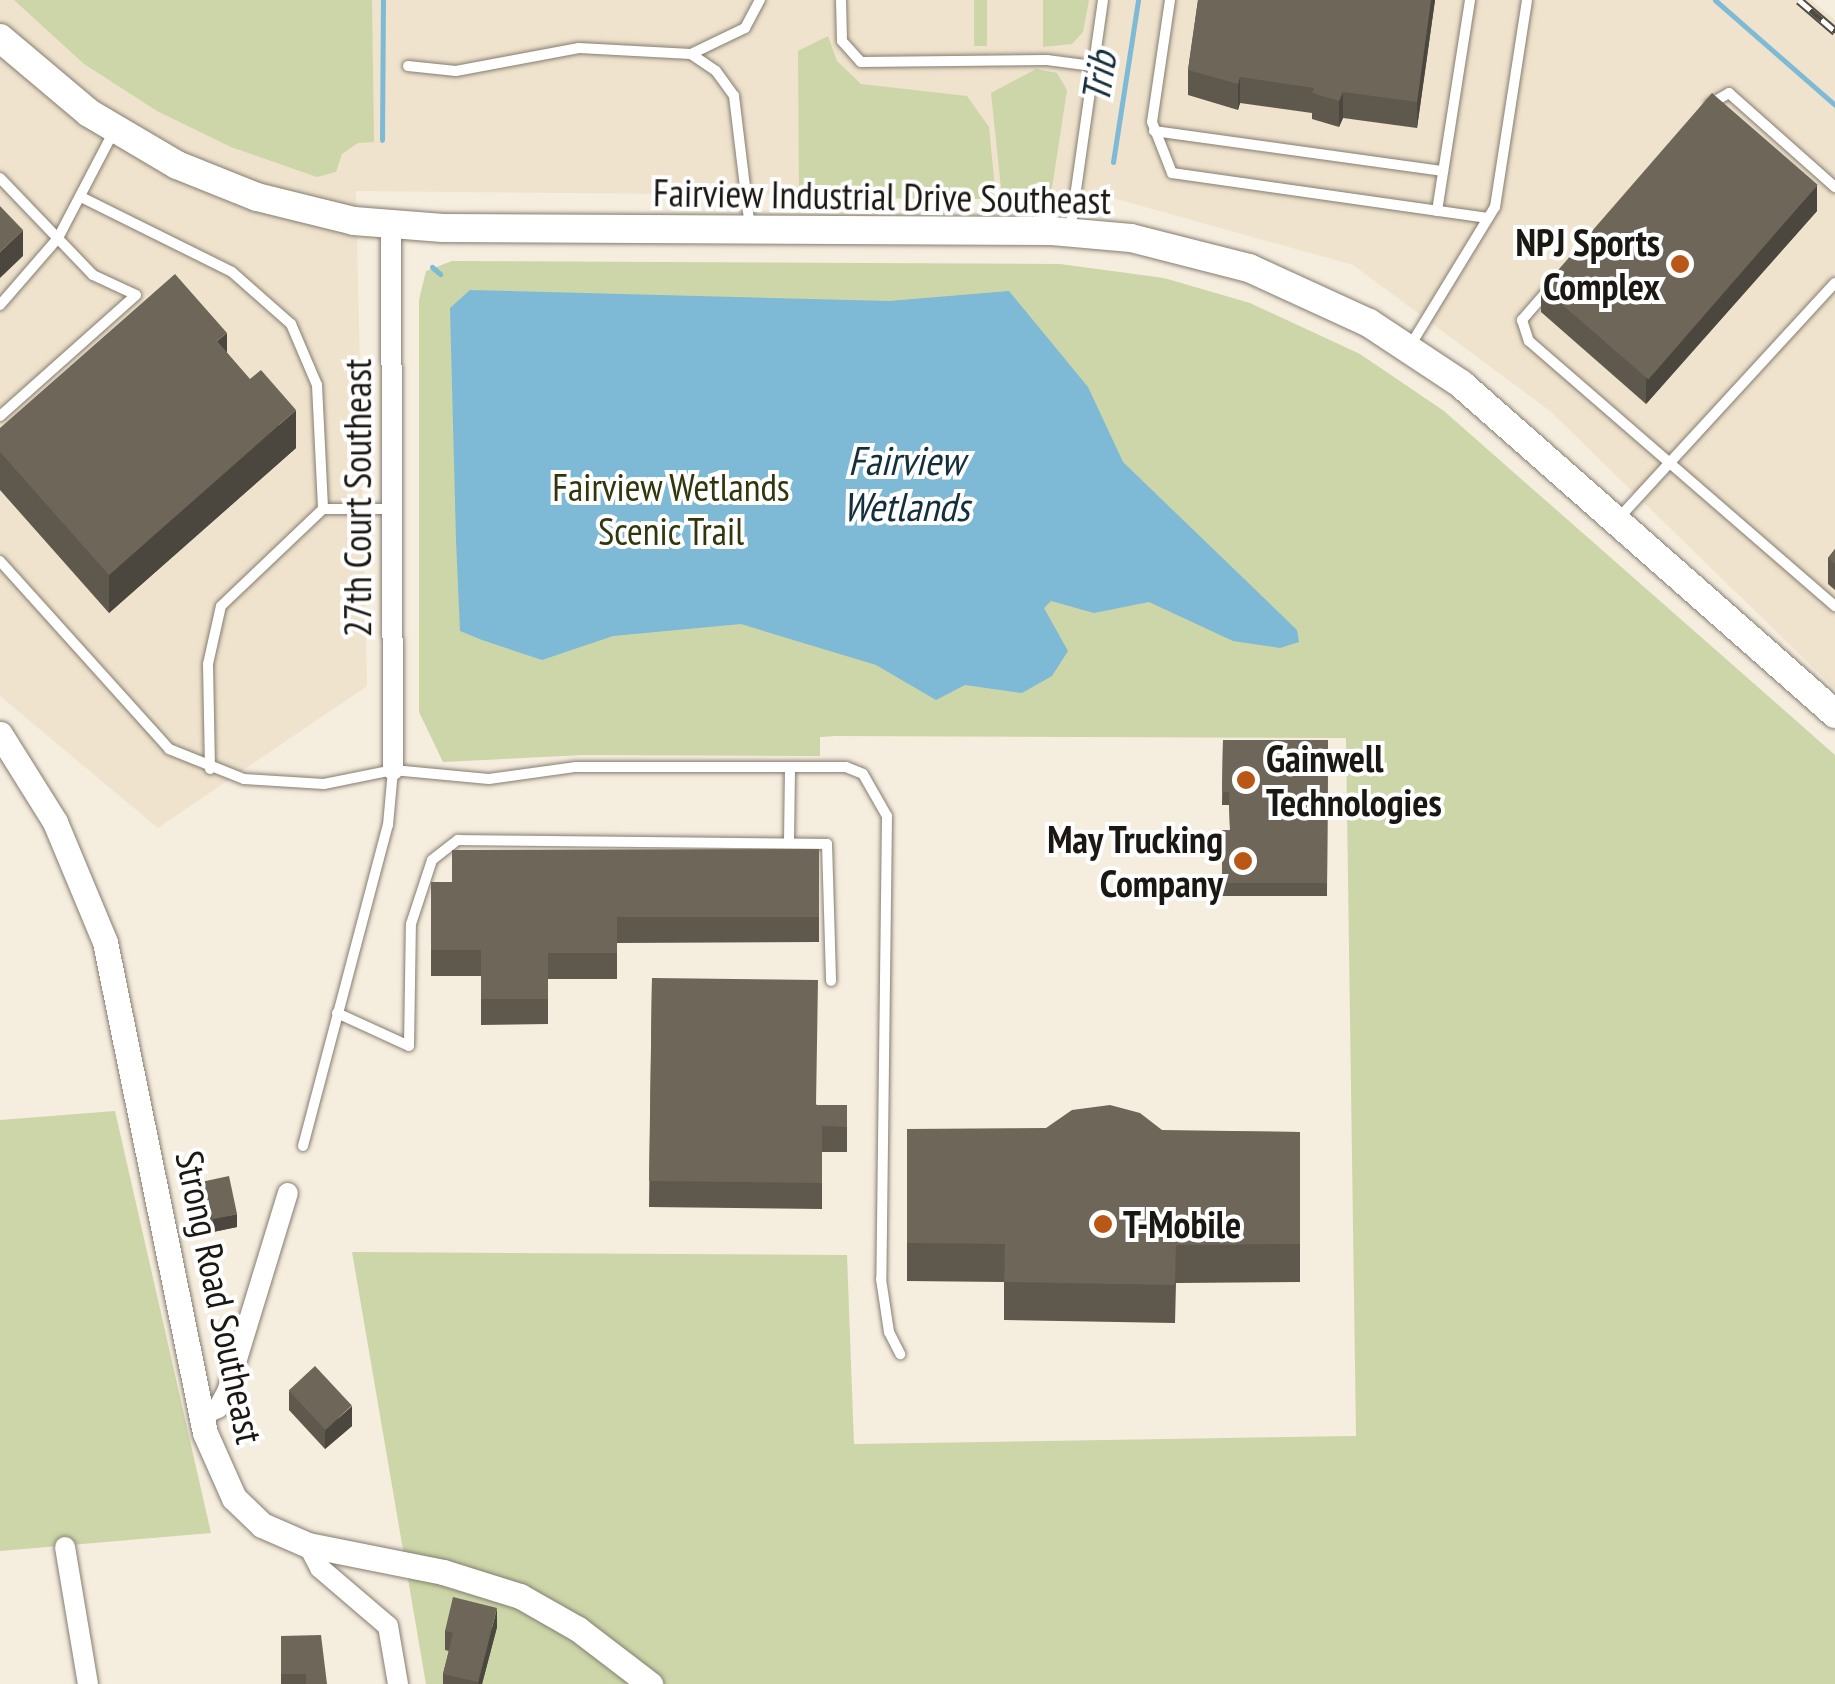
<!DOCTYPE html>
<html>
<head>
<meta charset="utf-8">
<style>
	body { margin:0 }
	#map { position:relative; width:1835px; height:1684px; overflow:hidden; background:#f5edde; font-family:"PT Sans Narrow",sans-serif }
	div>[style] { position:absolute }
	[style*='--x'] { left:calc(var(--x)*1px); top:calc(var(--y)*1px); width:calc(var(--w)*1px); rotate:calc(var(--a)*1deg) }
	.built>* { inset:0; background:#efe3cd }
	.green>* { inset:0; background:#ccd6a8; transform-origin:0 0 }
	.water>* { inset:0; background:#7eb9d5 }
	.stream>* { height:5px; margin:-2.5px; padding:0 2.5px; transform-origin:2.5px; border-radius:2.5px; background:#7eb9d5 }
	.roads { filter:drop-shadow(0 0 2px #857d70) drop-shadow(0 0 2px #857d70) }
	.service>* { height:10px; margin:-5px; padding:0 5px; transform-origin:5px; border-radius:5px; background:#fff }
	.minor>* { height:20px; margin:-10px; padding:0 10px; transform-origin:10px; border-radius:10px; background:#fff }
	.tertiary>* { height:25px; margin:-12.5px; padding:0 12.5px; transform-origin:12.5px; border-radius:12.5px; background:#fff }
	.secondary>* { height:28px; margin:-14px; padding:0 14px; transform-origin:14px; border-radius:14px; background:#fff }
	.rail>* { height:9px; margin-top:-4.5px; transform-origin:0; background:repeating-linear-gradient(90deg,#fff 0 15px,#504c44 0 30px); box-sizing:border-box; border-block:2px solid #504c44 }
	.wall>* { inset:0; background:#5e584d }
	.shaded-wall>* { inset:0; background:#4c473e }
	.building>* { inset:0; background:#6d6659; transform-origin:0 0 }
	.dots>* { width:28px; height:28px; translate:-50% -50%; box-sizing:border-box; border:5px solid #fff; border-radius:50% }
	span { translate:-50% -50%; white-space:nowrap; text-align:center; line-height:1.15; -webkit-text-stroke:8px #fff; paint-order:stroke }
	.street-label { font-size:38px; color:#1b1813 }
	.poi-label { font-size:38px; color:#1b1813; font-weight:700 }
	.right { translate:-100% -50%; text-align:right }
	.left { translate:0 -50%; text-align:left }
	.park-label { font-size:38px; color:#30370d }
	.water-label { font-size:40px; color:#132f3c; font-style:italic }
</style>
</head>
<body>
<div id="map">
	<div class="built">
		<i style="clip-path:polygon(0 0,1811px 0,1835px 20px,1835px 689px,1550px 411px,1353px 265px,1113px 198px,356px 191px,367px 686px,158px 828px,0 696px)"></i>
	</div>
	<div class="green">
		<i style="clip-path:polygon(14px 0,372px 0,374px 142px,358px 143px,342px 154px,336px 172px,317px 177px,231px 147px,157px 111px,84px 64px)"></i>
		<i style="left:974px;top:0;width:13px;height:46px"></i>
		<i style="clip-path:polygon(1043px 0,1089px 0,1083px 32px,1072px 44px,1043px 47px)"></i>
		<i style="clip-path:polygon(828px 36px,837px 61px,861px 84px,967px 96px,989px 127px,996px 199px,799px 198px,798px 51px)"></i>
		<i style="clip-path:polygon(1036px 69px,1057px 73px,1067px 90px,1052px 188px,1047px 199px,1002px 198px,991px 93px)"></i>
		<i style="clip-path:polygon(452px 261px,1060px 264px,1164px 278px,1250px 303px,1360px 354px,1444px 411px,1835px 755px,1835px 1684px,426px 1684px,352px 1252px,847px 1255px,854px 1444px,1356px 1436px,1346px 738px,835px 736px,820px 737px,820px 756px,583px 755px,443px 762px,419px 712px,419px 300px,426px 271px)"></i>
		<i style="clip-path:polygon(115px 1111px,211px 1533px,0 1551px,0 1120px)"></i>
	</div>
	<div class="water">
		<i style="clip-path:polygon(470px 290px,889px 301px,1009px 291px,1088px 387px,1123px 462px,1297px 630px,1299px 642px,1280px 648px,1233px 641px,1149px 602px,1094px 613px,1051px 601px,1044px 608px,1068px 651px,1052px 676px,1022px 693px,965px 685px,936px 700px,876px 665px,741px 624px,613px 636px,542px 660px,482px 640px,460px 631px,456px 540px,450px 308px)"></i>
	</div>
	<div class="stream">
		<i style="--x:1715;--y:0;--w:159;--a:41.2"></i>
		<i style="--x:382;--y:140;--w:140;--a:-89.6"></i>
		<i style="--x:1113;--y:162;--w:164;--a:-81.2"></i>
		<i style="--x:432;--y:267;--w:11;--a:41"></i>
	</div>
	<div class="roads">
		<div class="service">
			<i style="--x:841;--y:0;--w:41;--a:88.6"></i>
			<i style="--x:842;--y:41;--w:28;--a:48"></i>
			<i style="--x:861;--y:62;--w:186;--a:-0.6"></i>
			<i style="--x:1047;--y:60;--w:46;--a:7.4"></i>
			<i style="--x:1170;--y:0;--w:123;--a:98.4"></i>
			<i style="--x:1152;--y:122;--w:55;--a:68.6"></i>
			<i style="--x:1172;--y:173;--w:319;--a:8.1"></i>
			<i style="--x:691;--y:54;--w:60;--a:-25.7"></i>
			<i style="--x:745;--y:28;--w:32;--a:-62"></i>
			<i style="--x:408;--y:66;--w:48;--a:5.9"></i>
			<i style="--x:456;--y:71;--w:125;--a:-10.6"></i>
			<i style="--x:579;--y:48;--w:112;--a:3.1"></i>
			<i style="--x:691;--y:54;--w:30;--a:34"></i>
			<i style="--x:716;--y:71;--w:31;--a:54"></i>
			<i style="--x:734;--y:96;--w:133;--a:83.1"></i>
			<i style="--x:1710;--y:104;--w:22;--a:-30"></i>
			<i style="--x:1729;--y:93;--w:142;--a:41.6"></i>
			<i style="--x:1154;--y:131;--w:292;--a:7.9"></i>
			<i style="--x:0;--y:178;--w:134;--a:46.2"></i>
			<i style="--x:93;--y:275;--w:47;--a:24.9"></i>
			<i style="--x:136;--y:295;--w:182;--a:138.3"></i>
			<i style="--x:83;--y:198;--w:166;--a:26.4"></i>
			<i style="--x:232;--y:272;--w:79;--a:41.4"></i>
			<i style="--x:291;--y:324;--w:66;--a:66.9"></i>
			<i style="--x:317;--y:385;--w:124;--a:87.2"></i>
			<i style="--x:1437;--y:211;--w:214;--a:-81.1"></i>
			<i style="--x:1070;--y:232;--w:234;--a:-81.9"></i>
			<i style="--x:1548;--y:290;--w:40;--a:131"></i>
			<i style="--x:1522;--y:320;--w:22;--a:72"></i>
			<i style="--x:1529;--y:341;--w:405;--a:40.9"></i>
			<i style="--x:0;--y:305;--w:89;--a:-49.1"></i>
			<i style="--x:58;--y:238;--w:121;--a:-62.4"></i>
			<i style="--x:1410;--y:346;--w:163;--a:-58.6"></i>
			<i style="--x:1495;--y:207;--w:209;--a:-81.2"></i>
			<i style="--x:1617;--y:520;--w:322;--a:-47.4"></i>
			<i style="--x:0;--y:561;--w:253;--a:48"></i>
			<i style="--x:169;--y:749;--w:81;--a:21.8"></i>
			<i style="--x:244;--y:779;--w:80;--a:3.6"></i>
			<i style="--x:324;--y:784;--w:70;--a:-11.5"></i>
			<i style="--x:393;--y:770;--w:96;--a:5.4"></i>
			<i style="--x:489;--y:779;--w:88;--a:-7.9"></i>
			<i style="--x:576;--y:767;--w:270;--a:0"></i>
			<i style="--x:846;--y:767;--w:18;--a:22"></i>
			<i style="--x:863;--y:774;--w:48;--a:60.3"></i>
			<i style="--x:887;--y:816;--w:463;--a:90.7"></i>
			<i style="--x:881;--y:1279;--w:54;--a:81.4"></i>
			<i style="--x:889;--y:1332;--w:25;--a:63"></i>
			<i style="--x:210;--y:769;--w:105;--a:-91.1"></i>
			<i style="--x:208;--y:664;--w:59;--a:-77.4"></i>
			<i style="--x:221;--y:606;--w:141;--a:-43.6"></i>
			<i style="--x:323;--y:509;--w:68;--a:0"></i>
			<i style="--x:789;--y:840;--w:73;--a:-89.2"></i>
			<i style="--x:337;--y:1013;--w:79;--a:24.6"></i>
			<i style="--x:409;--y:1046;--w:122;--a:-89.1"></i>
			<i style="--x:411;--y:924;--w:67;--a:-71.8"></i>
			<i style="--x:432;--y:860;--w:33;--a:-38"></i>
			<i style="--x:458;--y:840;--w:369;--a:0.6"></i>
			<i style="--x:827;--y:844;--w:137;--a:88.3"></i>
			<i style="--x:303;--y:1146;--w:332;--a:-75.2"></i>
			<i style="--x:388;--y:825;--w:55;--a:-84.8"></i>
		</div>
		<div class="minor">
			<i style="--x:391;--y:225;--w:545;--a:89.79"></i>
			<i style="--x:202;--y:1415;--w:17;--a:-24"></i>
			<i style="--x:218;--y:1408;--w:18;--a:-61"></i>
			<i style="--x:227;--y:1392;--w:208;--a:-73"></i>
			<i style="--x:308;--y:1545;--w:26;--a:62"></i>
			<i style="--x:320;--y:1568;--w:89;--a:40.5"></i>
			<i style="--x:388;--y:1626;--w:59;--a:80.2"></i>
			<i style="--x:65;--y:1547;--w:139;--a:80.5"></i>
		</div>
		<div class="tertiary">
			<i style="--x:0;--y:734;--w:104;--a:58"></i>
			<i style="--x:55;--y:822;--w:130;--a:67.4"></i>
			<i style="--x:105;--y:942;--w:501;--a:78.49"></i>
			<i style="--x:205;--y:1433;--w:71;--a:66"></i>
			<i style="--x:234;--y:1498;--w:39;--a:44"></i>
			<i style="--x:262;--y:1525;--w:50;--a:23.5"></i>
			<i style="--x:308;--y:1545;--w:138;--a:11.3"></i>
			<i style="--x:443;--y:1572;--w:81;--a:17.3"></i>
			<i style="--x:520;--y:1596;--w:67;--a:29.6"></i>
			<i style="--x:578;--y:1629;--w:91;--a:37.4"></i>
		</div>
		<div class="secondary">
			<i style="--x:0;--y:38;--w:116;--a:40.1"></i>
			<i style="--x:89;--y:113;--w:102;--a:30.6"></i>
			<i style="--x:177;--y:165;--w:86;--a:21.8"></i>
			<i style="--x:257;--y:197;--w:100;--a:13.9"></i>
			<i style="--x:354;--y:221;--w:89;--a:4.5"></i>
			<i style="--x:443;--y:228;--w:609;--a:0.28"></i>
			<i style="--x:1052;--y:231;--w:79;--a:5.1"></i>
			<i style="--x:1131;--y:238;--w:122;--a:14.3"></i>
			<i style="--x:1249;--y:268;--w:132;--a:24.6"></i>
			<i style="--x:1369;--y:323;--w:110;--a:33.5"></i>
			<i style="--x:1461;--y:384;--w:499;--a:41.4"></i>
		</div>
	</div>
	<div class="rail">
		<i style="--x:1799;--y:0;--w:48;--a:40.7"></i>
	</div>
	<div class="wall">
		<i style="clip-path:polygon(1198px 0,1435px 0,1417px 128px,1343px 118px,1339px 127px,1312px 119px,1312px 113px,1240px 103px,1238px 110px,1188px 95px,1188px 70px)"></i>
		<i style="clip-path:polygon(1817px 211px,1646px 404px,1541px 312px,1541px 286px)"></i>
		<i style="clip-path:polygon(227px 353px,296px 448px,109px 613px,0 490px,0 428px)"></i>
		<i style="clip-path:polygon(1835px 549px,1835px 590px,1828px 584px,1828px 558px)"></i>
		<i style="clip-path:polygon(1223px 740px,1328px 740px,1327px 896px,1222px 896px,1222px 830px,1230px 830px,1229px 805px,1222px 805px)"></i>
		<i style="clip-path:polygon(819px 849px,819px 942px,617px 943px,617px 979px,548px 979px,548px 1024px,481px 1025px,481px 976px,431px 976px,431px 882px,452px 882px)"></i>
		<i style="clip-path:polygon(652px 978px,817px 1105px,847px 1105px,847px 1152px,822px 1152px,822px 1209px,649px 1207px)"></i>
		<i style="clip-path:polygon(907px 1129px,1300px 1132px,1300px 1282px,1176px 1283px,1175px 1323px,1004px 1320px,1004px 1282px,907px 1281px)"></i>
		<i style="clip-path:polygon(205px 1181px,237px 1227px,213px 1232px,205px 1194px)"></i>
		<i style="clip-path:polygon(289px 1391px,352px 1426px,325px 1449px,289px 1410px)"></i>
		<i style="clip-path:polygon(497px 1627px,482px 1684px,443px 1684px,443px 1674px,449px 1651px,445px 1650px,445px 1631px)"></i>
		<i style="clip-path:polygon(281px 1636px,327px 1684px,281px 1684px)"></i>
	</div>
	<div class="shaded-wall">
		<i style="clip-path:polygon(1431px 0,1435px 0,1417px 128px,1417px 102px)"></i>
		<i style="clip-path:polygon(1240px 77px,1240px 103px,1238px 110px,1238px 84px)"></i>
		<i style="clip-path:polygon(1343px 92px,1343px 118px,1339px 127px,1339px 101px)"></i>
		<i style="clip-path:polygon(1817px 185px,1817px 211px,1646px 404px,1646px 378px)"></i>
		<i style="clip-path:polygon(23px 230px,23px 256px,0 278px,0 252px)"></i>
		<i style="clip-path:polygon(227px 333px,227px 371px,217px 341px)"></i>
		<i style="clip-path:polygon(296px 410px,296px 448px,109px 613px,109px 575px)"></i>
		<i style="clip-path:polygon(237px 1214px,237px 1227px,213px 1232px,213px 1219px)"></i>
		<i style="clip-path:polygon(352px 1406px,352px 1426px,325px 1449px,325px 1430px)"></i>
		<i style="clip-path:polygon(497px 1608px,497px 1627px,482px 1684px,478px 1684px)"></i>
	</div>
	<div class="building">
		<i style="clip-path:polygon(1198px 0,1431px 0,1417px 102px,1343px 92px,1339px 101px,1312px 93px,1314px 88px,1240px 77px,1238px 84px,1188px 70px)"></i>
		<i style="left:1712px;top:93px;width:140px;height:258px;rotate:41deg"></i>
		<i style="clip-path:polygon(0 206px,23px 230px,0 252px)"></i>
		<i style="clip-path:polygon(175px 274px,227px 333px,217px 341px,250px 379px,261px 370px,296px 410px,109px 575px,0 452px,0 428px)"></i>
		<i style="clip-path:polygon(1835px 549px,1835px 564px,1828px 558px)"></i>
		<i style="clip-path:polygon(1223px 740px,1328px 740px,1327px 883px,1222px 883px,1222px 830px,1230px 830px,1229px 792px,1222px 792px)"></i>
		<i style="clip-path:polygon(819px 849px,819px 917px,617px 917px,617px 953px,548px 953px,548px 999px,481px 999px,481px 950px,431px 950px,431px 882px,452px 882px,452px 850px)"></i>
		<i style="clip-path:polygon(652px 978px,818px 980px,816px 1105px,847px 1105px,847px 1127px,822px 1126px,822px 1183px,649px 1181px)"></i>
		<i style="clip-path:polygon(1110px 1105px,1140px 1113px,1162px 1130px,1300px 1132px,1300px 1244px,1176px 1245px,1175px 1285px,1004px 1282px,1005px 1244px,907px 1243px,907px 1129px,1046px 1128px,1072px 1110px)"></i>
		<i style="left:229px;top:1176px;width:39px;height:25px;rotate:78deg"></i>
		<i style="left:315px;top:1366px;width:54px;height:36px;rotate:47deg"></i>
		<i style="clip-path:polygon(453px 1597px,497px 1608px,478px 1682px,443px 1674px,453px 1633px,445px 1631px)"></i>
		<i style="clip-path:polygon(321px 1635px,327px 1684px,306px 1684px,306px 1674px,281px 1674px,281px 1636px)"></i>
	</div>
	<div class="dots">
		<i style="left:1680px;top:264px;background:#b95816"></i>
		<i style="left:1246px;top:780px;background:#b95816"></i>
		<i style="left:1243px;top:861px;background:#b95816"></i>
		<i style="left:1103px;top:1224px;background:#b95816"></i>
	</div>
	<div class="street-label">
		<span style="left:882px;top:196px;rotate:1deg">Fairview Industrial Drive Southeast</span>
		<span style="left:357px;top:498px;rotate:-90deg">27th Court Southeast</span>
		<span style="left:220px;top:1297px;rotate:78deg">Strong Road Southeast</span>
	</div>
	<div class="poi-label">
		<span class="right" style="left:1660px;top:264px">NPJ Sports<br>Complex</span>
		<span class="left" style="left:1266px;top:780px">Gainwell<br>Technologies</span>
		<span class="right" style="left:1223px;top:861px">May Trucking<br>Company</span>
		<span class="left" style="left:1123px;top:1224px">T-Mobile</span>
	</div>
	<div class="park-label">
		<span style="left:671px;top:509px">Fairview Wetlands<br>Scenic Trail</span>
	</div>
	<div class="water-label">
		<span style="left:1098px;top:77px;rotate:-81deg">Trib</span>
		<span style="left:906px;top:483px">Fairview<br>Wetlands</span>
	</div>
</div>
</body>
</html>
